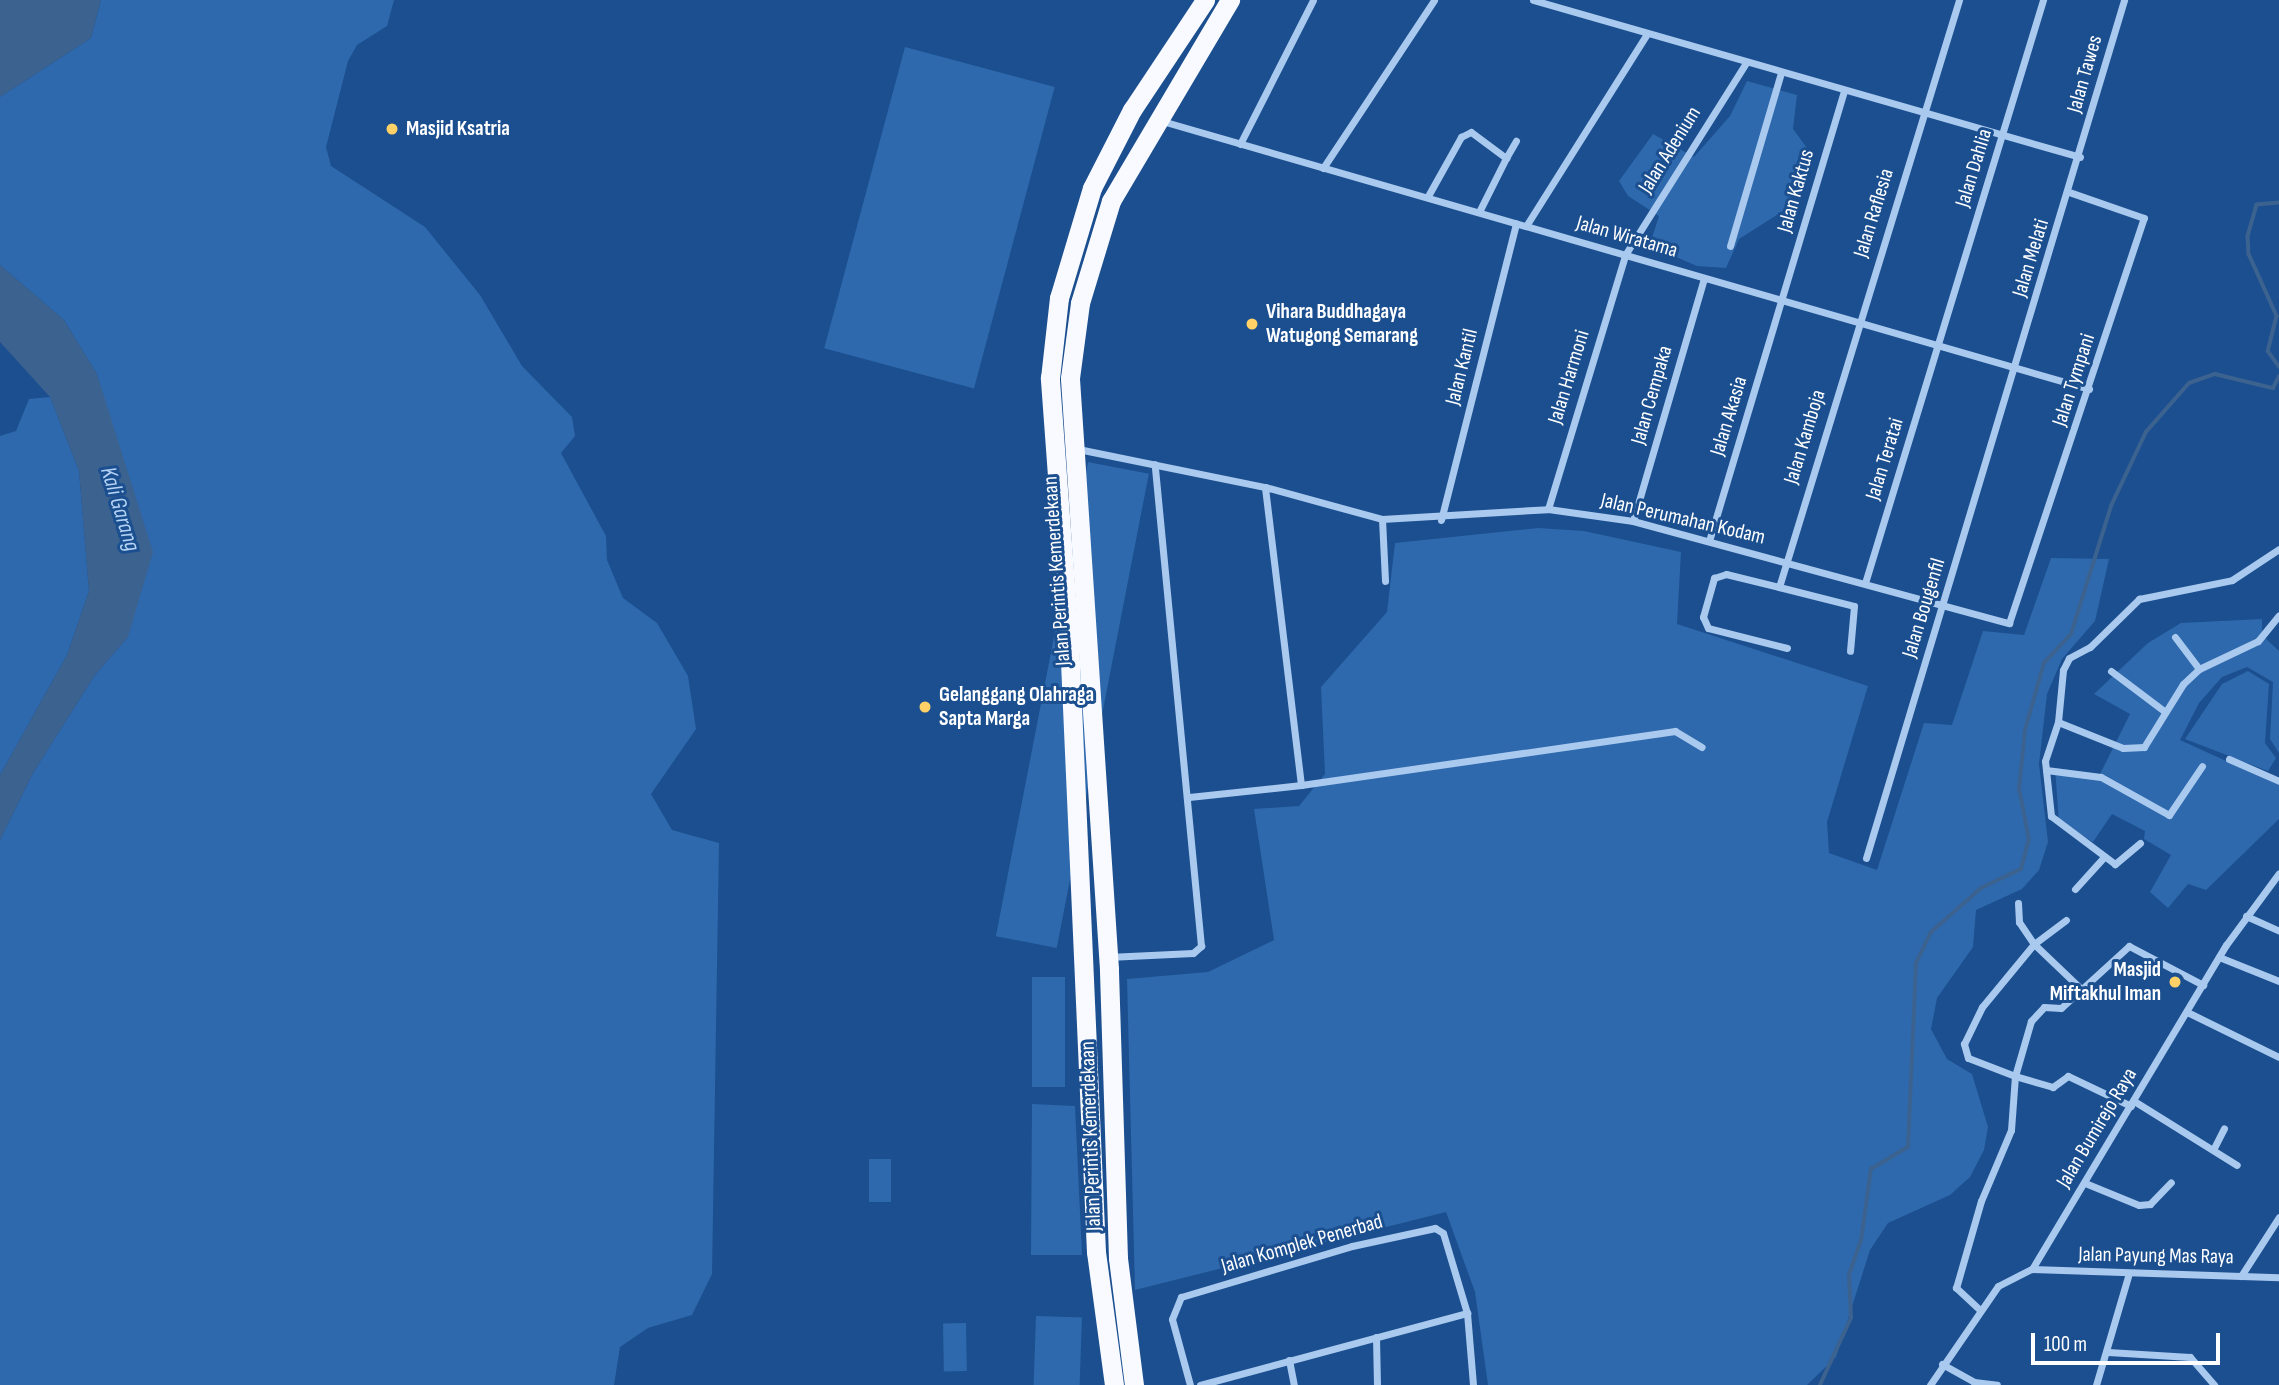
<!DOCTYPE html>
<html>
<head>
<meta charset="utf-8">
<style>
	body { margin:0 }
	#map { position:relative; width:2279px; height:1385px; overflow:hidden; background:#1b4f8f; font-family:"Sofia Sans Condensed",sans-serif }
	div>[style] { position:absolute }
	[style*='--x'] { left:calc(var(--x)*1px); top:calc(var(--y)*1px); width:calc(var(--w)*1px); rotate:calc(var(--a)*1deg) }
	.green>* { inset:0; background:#2e69ad; transform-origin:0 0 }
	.water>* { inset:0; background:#3c6290 }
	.stream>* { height:3.5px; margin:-1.75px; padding:0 1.75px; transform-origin:1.75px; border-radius:1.75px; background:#3c6290 }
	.minor>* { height:7px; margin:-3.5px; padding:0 3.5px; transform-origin:3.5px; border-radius:3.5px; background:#a9c9ee }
	.trunk>* { height:19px; margin:-9.5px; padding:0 9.5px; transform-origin:9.5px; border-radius:9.5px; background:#f8faff }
	.dots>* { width:19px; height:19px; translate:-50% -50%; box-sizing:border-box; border:4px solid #1b4f8f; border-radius:50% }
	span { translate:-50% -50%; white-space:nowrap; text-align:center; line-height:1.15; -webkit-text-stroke:6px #1b4f8f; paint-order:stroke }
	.street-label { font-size:21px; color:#fff }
	.poi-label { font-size:21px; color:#fff; font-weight:700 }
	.left { translate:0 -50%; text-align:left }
	.right { translate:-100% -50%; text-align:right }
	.water-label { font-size:23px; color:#b5d3f5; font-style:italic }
	.scale { position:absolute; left:2031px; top:1333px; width:189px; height:32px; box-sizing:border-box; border:4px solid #fff; border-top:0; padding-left:9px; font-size:21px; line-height:24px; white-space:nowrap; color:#fff; -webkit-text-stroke:5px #1b4f8f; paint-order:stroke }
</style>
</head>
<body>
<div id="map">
	<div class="green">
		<i style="clip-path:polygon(101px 0,394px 0,387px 26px,357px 45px,348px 61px,326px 147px,331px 166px,425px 227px,480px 295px,522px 366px,572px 417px,575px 436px,561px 453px,606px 536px,607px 560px,623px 598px,657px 623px,688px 676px,696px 729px,651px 794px,672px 830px,719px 843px,712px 1274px,692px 1315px,648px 1328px,620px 1347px,614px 1385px,0 1385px,0 840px,33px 773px,95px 675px,128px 637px,118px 457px,97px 374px,64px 320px,0 265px,0 97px,91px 38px)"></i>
		<i style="left:905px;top:47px;width:155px;height:312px;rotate:15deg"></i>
		<i style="clip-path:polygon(1747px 81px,1797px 95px,1793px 129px,1807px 148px,1798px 183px,1791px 206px,1739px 239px,1726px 268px,1697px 266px,1662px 251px,1652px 238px,1659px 216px,1628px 196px,1619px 181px,1653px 134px,1694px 157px,1730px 116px)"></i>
		<i style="clip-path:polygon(50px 397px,79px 471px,89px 591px,67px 655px,0 775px,0 436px,16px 431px,29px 399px)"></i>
		<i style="left:1088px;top:462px;width:62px;height:483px;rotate:11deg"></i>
		<i style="clip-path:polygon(1538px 528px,1584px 531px,1681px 552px,1677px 624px,1868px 686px,1827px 822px,1829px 853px,1877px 870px,1924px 723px,1952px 725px,1983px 631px,2024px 635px,2051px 558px,2109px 559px,2095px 621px,2062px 659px,2047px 694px,2039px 764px,2048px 842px,2039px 870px,2022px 889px,1976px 910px,1973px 947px,1937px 998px,1931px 1029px,1947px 1059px,1972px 1074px,1988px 1127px,1984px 1150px,1970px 1177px,1950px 1195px,1888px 1223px,1870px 1250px,1836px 1357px,1807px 1385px,1488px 1385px,1475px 1292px,1446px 1212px,1135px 1290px,1127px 979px,1208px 972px,1274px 940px,1254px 809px,1299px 806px,1325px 774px,1321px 687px,1387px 612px,1395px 543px)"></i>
		<i style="clip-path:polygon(2262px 619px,2262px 635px,2279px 651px,2279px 753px,2270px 739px,2273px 682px,2247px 667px,2222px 677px,2199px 703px,2180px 740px,2279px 785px,2279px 819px,2206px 890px,2188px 884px,2168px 908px,2150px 892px,2171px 855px,2144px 839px,2145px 831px,2112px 814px,2093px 842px,2059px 822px,2055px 768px,2100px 774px,2130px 714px,2094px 694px,2148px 643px,2181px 623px)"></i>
		<i style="clip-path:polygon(2248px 671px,2269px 684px,2265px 743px,2276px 758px,2268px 771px,2185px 739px,2222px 684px)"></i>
		<i style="left:1032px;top:977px;width:33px;height:110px"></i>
		<i style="clip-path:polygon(1032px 1104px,1075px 1106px,1082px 1255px,1031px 1255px)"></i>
		<i style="left:869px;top:1159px;width:22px;height:43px"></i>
		<i style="left:1036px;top:1316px;width:46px;height:69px;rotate:2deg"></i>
		<i style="left:966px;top:1323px;width:48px;height:23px;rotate:89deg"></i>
	</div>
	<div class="water">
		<i style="clip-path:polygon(0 0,101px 0,91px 38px,0 97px)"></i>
		<i style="clip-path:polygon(0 265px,64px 320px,97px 374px,153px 552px,128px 637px,95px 675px,33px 773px,0 840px,0 775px,67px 655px,89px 591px,79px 471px,50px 397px,0 342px)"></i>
	</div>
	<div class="stream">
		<i style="--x:2279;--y:203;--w:22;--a:175"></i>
		<i style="--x:2257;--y:205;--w:32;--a:106"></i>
		<i style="--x:2248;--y:236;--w:18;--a:87"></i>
		<i style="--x:2249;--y:254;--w:68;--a:65.7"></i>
		<i style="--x:2277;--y:316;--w:36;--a:104"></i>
		<i style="--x:2268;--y:351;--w:19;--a:54"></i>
		<i style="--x:1820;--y:1385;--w:74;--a:-65.2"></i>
		<i style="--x:1851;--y:1318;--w:43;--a:-92.7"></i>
		<i style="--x:1849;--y:1275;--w:36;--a:-71"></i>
		<i style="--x:1861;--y:1241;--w:73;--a:-82.1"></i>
		<i style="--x:1871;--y:1169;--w:43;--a:-30.7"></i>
		<i style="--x:1908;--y:1147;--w:184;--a:-87.5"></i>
		<i style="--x:1916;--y:963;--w:34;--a:-64"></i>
		<i style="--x:1931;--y:932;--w:67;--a:-41.3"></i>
		<i style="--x:1981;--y:888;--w:44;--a:-25.4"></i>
		<i style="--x:2021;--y:869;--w:30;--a:-75"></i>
		<i style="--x:2029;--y:840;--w:52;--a:-101.1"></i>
		<i style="--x:2019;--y:789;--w:59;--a:-84.2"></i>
		<i style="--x:2025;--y:730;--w:70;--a:-74.2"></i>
		<i style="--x:2044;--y:663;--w:40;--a:-47"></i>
		<i style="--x:2071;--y:634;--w:134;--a:-72.6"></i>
		<i style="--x:2111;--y:506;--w:82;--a:-64.7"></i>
		<i style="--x:2146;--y:432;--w:65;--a:-48.7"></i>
		<i style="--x:2189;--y:383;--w:28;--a:-19"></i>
		<i style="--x:2215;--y:374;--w:60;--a:13.6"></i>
		<i style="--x:2273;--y:388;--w:13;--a:-63"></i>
	</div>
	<div class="minor">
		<i style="--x:1533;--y:0;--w:569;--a:16.01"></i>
		<i style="--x:1162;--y:121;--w:965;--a:16.12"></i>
		<i style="--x:1240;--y:144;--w:161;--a:-63.1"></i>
		<i style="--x:1506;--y:158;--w:20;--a:-60"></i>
		<i style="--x:1323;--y:168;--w:201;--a:-56.5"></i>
		<i style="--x:1428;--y:196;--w:68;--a:-60.8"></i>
		<i style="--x:1461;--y:137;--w:11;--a:-27"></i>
		<i style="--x:1471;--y:132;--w:44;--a:36.6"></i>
		<i style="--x:1506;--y:158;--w:60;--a:116.6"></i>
		<i style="--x:1526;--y:226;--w:227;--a:-57.8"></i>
		<i style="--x:1730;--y:246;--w:180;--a:-73.6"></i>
		<i style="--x:1078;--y:449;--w:191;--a:11.5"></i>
		<i style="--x:1265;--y:487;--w:121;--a:15.3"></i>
		<i style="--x:1382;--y:519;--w:166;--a:-3.4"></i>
		<i style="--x:1548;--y:509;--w:86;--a:8"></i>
		<i style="--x:1633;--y:521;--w:390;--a:15.2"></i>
		<i style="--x:2009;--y:623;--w:427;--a:-71.6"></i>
		<i style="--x:2144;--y:218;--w:79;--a:-160.9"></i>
		<i style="--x:1548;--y:509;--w:265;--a:-73.1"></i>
		<i style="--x:1625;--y:255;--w:227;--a:-57.8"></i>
		<i style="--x:1382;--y:519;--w:62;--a:87.2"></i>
		<i style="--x:1441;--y:520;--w:306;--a:-75.8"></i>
		<i style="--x:1633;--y:521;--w:253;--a:-73.7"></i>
		<i style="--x:1709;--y:541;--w:471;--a:-73.3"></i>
		<i style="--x:1865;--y:583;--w:610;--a:-73.02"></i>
		<i style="--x:1779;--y:587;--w:77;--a:14.2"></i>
		<i style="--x:1854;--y:606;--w:45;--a:95.1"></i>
		<i style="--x:2175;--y:637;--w:40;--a:53"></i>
		<i style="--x:1787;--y:648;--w:81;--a:-165.8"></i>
		<i style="--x:1708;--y:628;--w:12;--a:-114"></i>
		<i style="--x:1703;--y:617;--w:41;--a:-74.2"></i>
		<i style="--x:1714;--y:578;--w:13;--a:-18"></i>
		<i style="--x:1726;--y:574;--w:55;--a:13.8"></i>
		<i style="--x:1779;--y:587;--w:614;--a:-72.95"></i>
		<i style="--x:2111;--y:671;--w:66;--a:37"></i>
		<i style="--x:2058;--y:722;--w:70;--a:21.8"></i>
		<i style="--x:2123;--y:748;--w:21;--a:-3"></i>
		<i style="--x:2144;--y:747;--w:74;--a:-58.2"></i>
		<i style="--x:2183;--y:684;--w:22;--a:-43"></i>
		<i style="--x:2199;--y:669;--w:65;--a:-25.4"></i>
		<i style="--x:2258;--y:641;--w:33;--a:-51"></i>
		<i style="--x:2229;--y:759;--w:55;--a:23.7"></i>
		<i style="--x:2046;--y:770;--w:55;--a:7.3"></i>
		<i style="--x:2101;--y:777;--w:78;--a:29.2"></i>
		<i style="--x:2169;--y:815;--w:59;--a:-56"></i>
		<i style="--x:1301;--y:785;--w:378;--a:-8.2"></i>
		<i style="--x:1675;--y:731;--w:31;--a:31"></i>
		<i style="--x:1189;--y:797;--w:113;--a:-6.1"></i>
		<i style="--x:1301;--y:785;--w:300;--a:-96.9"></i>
		<i style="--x:2140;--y:843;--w:33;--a:140"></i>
		<i style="--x:2115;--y:864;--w:80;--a:-143.1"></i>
		<i style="--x:2051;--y:816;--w:55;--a:-96.2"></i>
		<i style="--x:2045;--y:761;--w:41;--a:-71.6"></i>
		<i style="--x:2058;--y:722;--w:52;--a:-84.5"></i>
		<i style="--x:2063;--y:670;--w:13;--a:-63"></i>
		<i style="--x:2069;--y:658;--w:24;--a:-28"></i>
		<i style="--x:2090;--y:647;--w:69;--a:-44.4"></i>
		<i style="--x:2139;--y:599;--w:95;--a:-11.5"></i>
		<i style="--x:2232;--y:580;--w:56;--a:-33.4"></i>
		<i style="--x:1866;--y:858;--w:896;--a:-73.26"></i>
		<i style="--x:2075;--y:889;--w:43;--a:-47.8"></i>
		<i style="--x:2018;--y:903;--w:19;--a:87"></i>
		<i style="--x:2019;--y:922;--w:27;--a:56"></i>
		<i style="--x:2034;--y:944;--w:62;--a:43.7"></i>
		<i style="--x:2246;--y:916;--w:36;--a:24"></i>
		<i style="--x:1108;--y:957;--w:85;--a:-2.7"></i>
		<i style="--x:1193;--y:953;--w:11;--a:-41"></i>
		<i style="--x:1201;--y:946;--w:484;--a:-95.5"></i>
		<i style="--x:2219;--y:957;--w:65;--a:21.8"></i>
		<i style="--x:2187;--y:1012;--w:102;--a:26.1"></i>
		<i style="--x:2134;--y:1101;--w:121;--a:31.9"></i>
		<i style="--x:2131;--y:1106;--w:70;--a:-154.5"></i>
		<i style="--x:2068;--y:1076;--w:19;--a:144"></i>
		<i style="--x:2053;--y:1087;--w:40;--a:-164"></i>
		<i style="--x:2015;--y:1076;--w:57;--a:-73.8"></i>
		<i style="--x:2031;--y:1021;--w:19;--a:-47"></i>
		<i style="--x:2044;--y:1007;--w:17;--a:3"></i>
		<i style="--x:2061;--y:1008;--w:92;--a:-42.4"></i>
		<i style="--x:2129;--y:946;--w:84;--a:27.8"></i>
		<i style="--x:2214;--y:1148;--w:22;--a:-63"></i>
		<i style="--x:2085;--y:1183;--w:58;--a:22.2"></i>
		<i style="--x:2139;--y:1205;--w:11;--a:-5"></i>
		<i style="--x:2150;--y:1204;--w:30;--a:-46"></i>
		<i style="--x:2032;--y:1269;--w:247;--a:1.9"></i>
		<i style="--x:2241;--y:1276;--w:70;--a:-57.2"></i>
		<i style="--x:1980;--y:1310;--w:33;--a:-137"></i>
		<i style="--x:1956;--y:1288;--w:91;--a:-74"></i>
		<i style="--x:1981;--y:1201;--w:77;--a:-67.1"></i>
		<i style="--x:2011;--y:1130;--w:54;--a:-85.8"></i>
		<i style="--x:2015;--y:1076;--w:50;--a:-159"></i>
		<i style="--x:1968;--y:1058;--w:15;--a:-106"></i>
		<i style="--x:1964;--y:1044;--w:41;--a:-64.1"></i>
		<i style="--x:1982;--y:1007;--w:82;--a:-50.5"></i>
		<i style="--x:2034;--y:944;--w:40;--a:-37"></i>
		<i style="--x:1376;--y:1337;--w:48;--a:88.8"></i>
		<i style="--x:2108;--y:1352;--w:82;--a:3.5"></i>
		<i style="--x:2190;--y:1357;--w:37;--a:49"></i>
		<i style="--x:1289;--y:1360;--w:25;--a:79"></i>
		<i style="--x:1942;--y:1364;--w:37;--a:29"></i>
		<i style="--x:1974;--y:1382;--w:23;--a:7"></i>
		<i style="--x:1190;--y:1385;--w:68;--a:-105.3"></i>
		<i style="--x:1172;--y:1319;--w:24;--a:-68"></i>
		<i style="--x:1181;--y:1297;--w:178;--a:-16.6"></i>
		<i style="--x:1352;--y:1246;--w:85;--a:-12.2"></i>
		<i style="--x:1435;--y:1228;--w:9;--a:32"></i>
		<i style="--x:1443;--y:1233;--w:84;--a:73.3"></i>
		<i style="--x:1200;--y:1385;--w:277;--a:-15.1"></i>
		<i style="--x:1467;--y:1313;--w:72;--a:85.2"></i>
		<i style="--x:1930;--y:1385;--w:120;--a:-55.5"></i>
		<i style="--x:1998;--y:1286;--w:38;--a:-27"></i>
		<i style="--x:2032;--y:1269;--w:378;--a:-59.1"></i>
		<i style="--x:2226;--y:945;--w:89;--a:-53.6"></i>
		<i style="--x:2096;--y:1385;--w:114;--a:-73.6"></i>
	</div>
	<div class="trunk">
		<i style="--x:1114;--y:1385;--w:134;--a:-97.7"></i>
		<i style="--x:1096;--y:1252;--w:614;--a:-92.52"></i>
		<i style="--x:1069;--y:639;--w:262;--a:-94.2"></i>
		<i style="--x:1050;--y:378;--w:81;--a:-83.6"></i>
		<i style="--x:1059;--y:298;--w:115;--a:-73.3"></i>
		<i style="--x:1092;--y:188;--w:88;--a:-62.9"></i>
		<i style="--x:1132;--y:110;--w:132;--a:-56.4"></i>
		<i style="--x:1134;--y:1385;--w:128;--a:-97.2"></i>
		<i style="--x:1118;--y:1258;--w:289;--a:-91.8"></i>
		<i style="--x:1109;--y:969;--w:592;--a:-93.78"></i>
		<i style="--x:1070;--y:378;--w:76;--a:-82.4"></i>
		<i style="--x:1080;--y:303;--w:107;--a:-73.1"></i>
		<i style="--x:1111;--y:201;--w:234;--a:-59.4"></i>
	</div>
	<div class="dots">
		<i style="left:392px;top:129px;background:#ffd166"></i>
		<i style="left:1252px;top:324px;background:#ffd166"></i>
		<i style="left:925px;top:707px;background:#ffd166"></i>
		<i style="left:2175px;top:982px;background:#ffd166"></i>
	</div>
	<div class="street-label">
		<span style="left:2085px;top:74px;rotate:-74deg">Jalan Tawes</span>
		<span style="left:1670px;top:150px;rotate:-58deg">Jalan Adenium</span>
		<span style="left:1974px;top:168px;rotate:-73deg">Jalan Dahlia</span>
		<span style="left:1796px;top:191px;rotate:-74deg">Jalan Kaktus</span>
		<span style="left:1874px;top:213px;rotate:-73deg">Jalan Raflesia</span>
		<span style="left:1627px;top:237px;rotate:16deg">Jalan Wiratama</span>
		<span style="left:2031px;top:258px;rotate:-73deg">Jalan Melati</span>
		<span style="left:1462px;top:367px;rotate:-76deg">Jalan Kantil</span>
		<span style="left:1569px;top:377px;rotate:-73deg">Jalan Harmoni</span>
		<span style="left:2074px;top:380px;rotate:-72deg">Jalan Tympani</span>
		<span style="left:1652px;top:395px;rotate:-74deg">Jalan Cempaka</span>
		<span style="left:1729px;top:416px;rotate:-73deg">Jalan Akasia</span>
		<span style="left:1805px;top:437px;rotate:-73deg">Jalan Kamboja</span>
		<span style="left:1885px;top:459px;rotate:-73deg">Jalan Teratai</span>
		<span style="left:1683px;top:519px;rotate:13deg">Jalan Perumahan Kodam</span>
		<span style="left:1057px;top:571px;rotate:-94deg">Jalan Perintis Kemerdekaan</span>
		<span style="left:1924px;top:608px;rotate:-73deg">Jalan Bougenfil</span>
		<span style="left:2097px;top:1128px;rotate:-59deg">Jalan Bumirejo Raya</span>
		<span style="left:1091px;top:1136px;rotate:-92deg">Jalan Perintis Kemerdekaan</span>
		<span style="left:1302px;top:1244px;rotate:-16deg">Jalan Komplek Penerbad</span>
		<span style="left:2156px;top:1256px;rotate:1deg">Jalan Payung Mas Raya</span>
	</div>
	<div class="poi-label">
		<span class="left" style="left:406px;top:129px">Masjid Ksatria</span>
		<span class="left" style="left:1266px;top:324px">Vihara Buddhagaya<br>Watugong Semarang</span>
		<span class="left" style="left:939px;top:707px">Gelanggang Olahraga<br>Sapta Marga</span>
		<span class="right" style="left:2161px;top:982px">Masjid<br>Miftakhul Iman</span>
	</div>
	<div class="water-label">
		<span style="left:120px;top:509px;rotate:73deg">Kali Garang</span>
	</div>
	<div class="scale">100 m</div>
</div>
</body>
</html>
